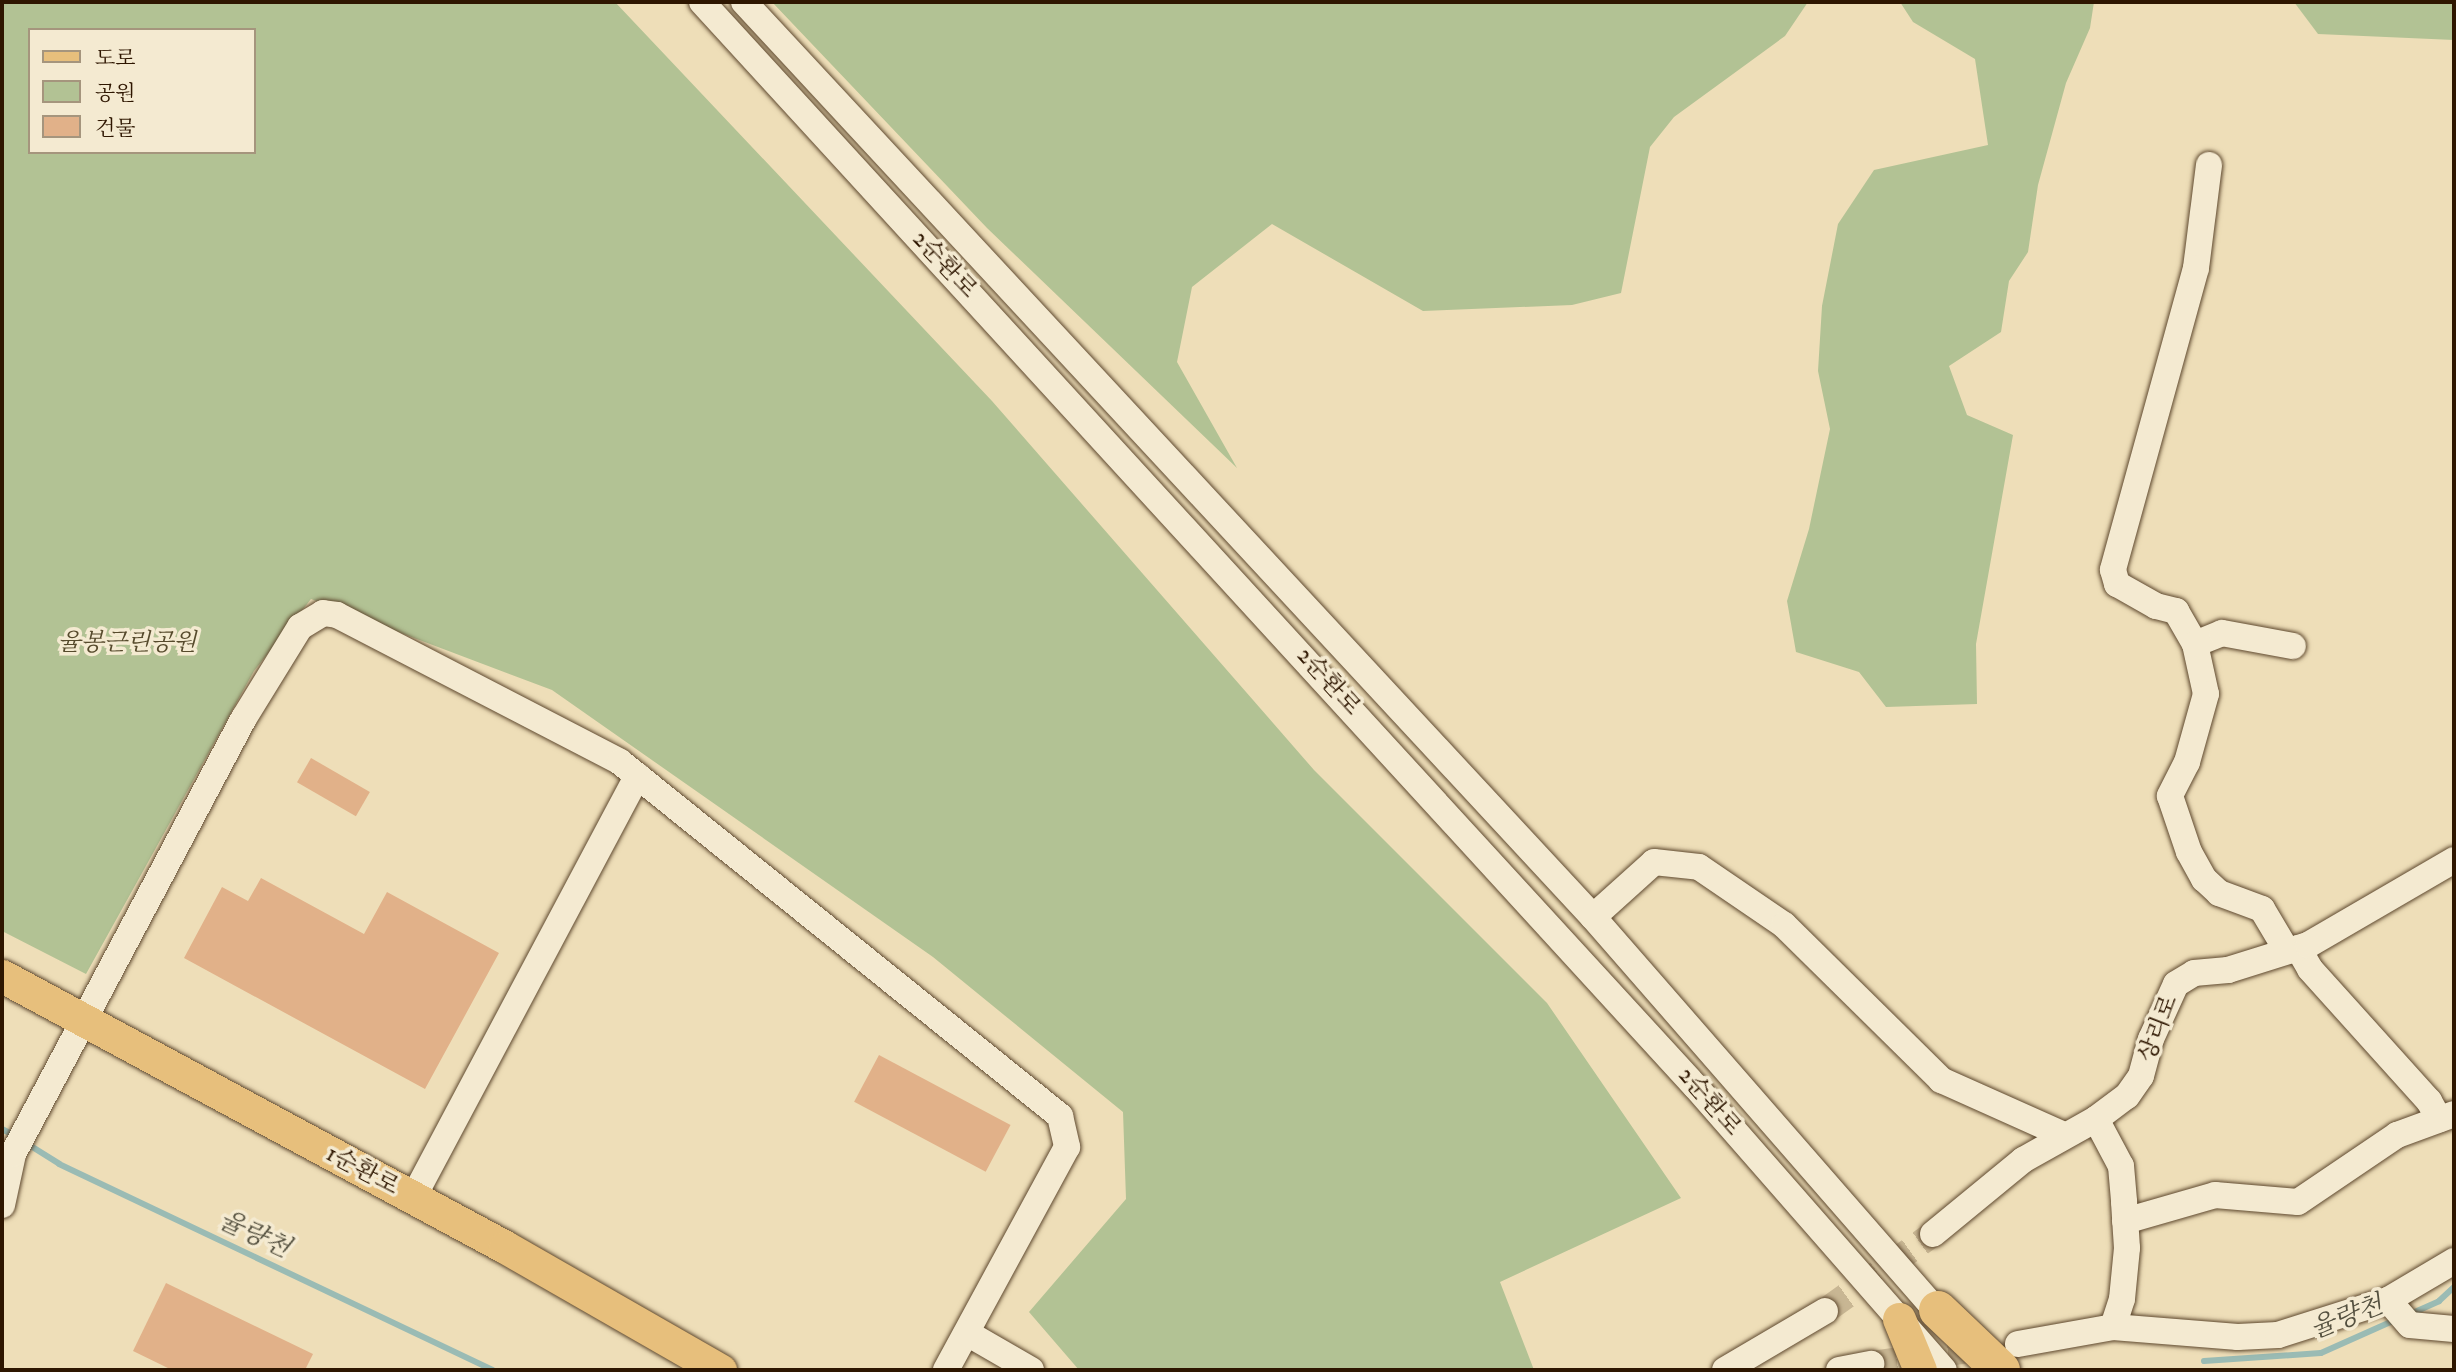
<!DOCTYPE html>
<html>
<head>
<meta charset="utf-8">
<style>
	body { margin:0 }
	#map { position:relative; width:2456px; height:1372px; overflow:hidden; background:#eedeb8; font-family:"IM FELL DW Pica","Noto Serif KR",serif }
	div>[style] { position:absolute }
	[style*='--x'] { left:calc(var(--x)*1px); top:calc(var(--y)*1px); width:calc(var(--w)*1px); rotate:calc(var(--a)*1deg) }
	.green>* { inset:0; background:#b2c294 }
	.stream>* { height:6px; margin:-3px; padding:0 3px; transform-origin:3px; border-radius:3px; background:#9abbb4 }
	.building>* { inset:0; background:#e1b189; transform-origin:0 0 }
	.minor-tunnel>* { height:26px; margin-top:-13px; transform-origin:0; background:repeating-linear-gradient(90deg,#c8b693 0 26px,transparent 0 39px) }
	.roads { filter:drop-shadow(0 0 2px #5e482e) drop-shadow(0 0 2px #5e482e) }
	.minor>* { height:26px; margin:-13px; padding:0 13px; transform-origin:13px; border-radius:13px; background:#f4ead1 }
	.major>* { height:33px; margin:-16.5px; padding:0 16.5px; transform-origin:16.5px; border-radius:16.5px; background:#e7bf7c }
	.highway>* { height:38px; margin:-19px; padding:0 19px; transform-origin:19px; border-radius:19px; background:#e7bf7c }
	span { translate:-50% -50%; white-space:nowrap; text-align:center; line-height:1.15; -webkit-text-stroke:7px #f4ead1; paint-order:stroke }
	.street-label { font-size:24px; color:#2e1600 }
	.park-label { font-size:24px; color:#564a2c; font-style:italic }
	.water-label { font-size:26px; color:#54503f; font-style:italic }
	.frame { position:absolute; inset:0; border:4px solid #2e1600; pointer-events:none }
	.legend { position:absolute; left:28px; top:28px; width:228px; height:126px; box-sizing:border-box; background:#f4ead1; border:2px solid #a5957d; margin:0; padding:9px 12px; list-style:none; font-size:21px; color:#2e1600 }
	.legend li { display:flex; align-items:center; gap:14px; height:35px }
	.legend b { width:35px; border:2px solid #a5957d }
</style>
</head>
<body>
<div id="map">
	<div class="green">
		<i style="clip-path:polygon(evenodd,2px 2px,615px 2px,992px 401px,1314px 770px,1547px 1003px,1681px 1198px,1500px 1282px,1534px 1370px,1079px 1370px,1029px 1312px,1126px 1199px,1123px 1112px,933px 957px,552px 690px,311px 599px,254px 671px,86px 974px,2px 931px,2px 2px,30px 30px,254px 30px,254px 152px,30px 152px,30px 30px)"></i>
		<i style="clip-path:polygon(772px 2px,1808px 2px,1785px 36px,1674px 117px,1650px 147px,1621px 293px,1572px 305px,1423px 311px,1272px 224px,1192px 287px,1177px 362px,1237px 468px,987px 228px)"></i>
		<i style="clip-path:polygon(1900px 2px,2094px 2px,2090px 28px,2066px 83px,2038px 185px,2028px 252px,2009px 281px,2001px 332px,1949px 366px,1967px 415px,2013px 435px,1976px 644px,1977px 704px,1886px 707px,1859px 672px,1796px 652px,1787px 601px,1809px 529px,1830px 429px,1818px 371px,1822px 306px,1838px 224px,1874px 170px,1988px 145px,1975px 59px,1913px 22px)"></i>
		<i style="clip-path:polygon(2294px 2px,2454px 2px,2454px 40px,2318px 34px)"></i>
	</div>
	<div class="stream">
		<i style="--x:2;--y:1129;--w:17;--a:28"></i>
		<i style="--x:26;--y:1143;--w:39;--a:32"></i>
		<i style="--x:59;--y:1164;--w:480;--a:25.4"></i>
		<i style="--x:2408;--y:1315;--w:34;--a:-24"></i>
		<i style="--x:2439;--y:1301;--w:21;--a:-43"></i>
		<i style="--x:2204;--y:1361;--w:117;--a:-3.9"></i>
		<i style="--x:2321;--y:1353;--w:81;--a:-24"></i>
	</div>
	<div class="building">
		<i style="left:311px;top:758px;width:68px;height:28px;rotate:30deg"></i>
		<i style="clip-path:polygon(261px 878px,364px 934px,387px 892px,499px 953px,425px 1089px,184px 958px,222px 887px,248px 901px)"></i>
		<i style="left:879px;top:1055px;width:149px;height:53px;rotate:28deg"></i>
		<i style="clip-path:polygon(166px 1283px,313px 1354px,305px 1370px,172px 1370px,133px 1351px)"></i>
	</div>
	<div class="minor-tunnel">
		<i style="--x:1825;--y:1311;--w:133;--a:-35.5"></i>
		<i style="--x:1871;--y:1364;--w:121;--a:-8.1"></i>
	</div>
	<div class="roads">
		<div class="minor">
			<i style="--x:702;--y:2;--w:1471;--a:47.51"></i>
			<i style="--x:1696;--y:1087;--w:376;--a:48.8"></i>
			<i style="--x:744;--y:2;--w:1248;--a:47.14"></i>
			<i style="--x:1593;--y:917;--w:540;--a:48.9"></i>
			<i style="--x:2209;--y:165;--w:104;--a:97.2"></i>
			<i style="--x:2196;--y:268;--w:313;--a:105.4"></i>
			<i style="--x:2113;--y:570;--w:15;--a:74"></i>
			<i style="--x:2117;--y:584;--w:45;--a:29.4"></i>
			<i style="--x:2156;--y:606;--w:21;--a:14"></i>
			<i style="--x:2176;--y:611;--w:38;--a:60"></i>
			<i style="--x:2195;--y:644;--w:51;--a:77.6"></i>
			<i style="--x:2206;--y:694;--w:71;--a:105.6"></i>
			<i style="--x:2187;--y:762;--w:38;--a:117"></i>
			<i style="--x:2170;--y:796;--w:59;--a:71.3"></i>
			<i style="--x:2189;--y:852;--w:31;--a:61"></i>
			<i style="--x:2204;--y:879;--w:21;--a:43"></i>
			<i style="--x:2219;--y:893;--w:46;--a:20.4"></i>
			<i style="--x:2262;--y:909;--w:49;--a:59.2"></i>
			<i style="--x:2195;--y:644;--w:29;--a:-22"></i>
			<i style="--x:2222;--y:633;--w:72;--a:10.4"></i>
			<i style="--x:1593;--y:917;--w:82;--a:-42"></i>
			<i style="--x:1654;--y:862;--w:45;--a:6.3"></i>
			<i style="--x:1699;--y:867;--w:103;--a:34.3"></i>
			<i style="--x:1784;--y:925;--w:221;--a:44.6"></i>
			<i style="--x:1941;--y:1080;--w:135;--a:24.1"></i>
			<i style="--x:2298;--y:948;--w:24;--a:60"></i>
			<i style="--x:2310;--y:969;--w:178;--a:48"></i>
			<i style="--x:2429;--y:1101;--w:21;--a:61"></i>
			<i style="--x:2096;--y:1119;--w:53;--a:62"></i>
			<i style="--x:2121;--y:1166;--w:36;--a:85"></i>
			<i style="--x:2124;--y:1202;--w:46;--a:86.3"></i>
			<i style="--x:2127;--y:1248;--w:51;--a:95.6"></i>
			<i style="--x:2122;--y:1299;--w:29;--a:108"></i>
			<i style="--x:413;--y:1198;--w:478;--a:-62"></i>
			<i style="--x:2;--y:1205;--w:52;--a:-77.8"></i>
			<i style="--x:13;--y:1154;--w:493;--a:-62.1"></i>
			<i style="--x:244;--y:718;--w:107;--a:-58.4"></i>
			<i style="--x:300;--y:627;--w:27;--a:-31"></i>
			<i style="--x:323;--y:613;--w:14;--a:8"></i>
			<i style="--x:337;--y:615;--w:319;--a:27.4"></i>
			<i style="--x:620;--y:762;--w:565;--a:38.82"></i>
			<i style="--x:1060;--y:1116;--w:32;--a:77"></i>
			<i style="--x:1067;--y:1147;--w:254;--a:118.5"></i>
			<i style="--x:2125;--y:1221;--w:94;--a:-16.1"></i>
			<i style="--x:2215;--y:1195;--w:83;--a:4.8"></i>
			<i style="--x:2298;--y:1202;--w:120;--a:-34.1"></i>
			<i style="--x:2397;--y:1135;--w:61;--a:-20.2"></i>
			<i style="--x:1933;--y:1234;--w:117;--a:-39.4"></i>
			<i style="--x:2023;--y:1160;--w:84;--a:-29.3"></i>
			<i style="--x:2096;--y:1119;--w:39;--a:-37"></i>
			<i style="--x:2127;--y:1096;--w:24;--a:-55"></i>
			<i style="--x:2141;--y:1076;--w:38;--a:-75"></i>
			<i style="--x:2151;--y:1039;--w:60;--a:-65.6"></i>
			<i style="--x:2176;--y:984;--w:21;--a:-31"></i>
			<i style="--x:2194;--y:973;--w:34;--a:-5"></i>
			<i style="--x:2228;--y:970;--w:84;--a:-17.4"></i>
			<i style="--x:2308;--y:945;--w:169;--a:-30.2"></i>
			<i style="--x:2388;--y:1300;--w:33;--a:49"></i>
			<i style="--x:2410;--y:1325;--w:44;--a:5.2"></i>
			<i style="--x:967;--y:1333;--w:74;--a:30"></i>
			<i style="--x:2018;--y:1344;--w:97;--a:-10.1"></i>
			<i style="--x:2113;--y:1327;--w:125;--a:4.6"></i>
			<i style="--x:2238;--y:1337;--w:40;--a:-2.9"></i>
			<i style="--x:2278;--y:1335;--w:115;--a:-17.7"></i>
			<i style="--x:2388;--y:1300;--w:77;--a:-30.6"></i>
			<i style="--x:1725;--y:1370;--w:116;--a:-30.5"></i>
			<i style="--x:1839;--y:1370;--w:33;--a:-11"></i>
		</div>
		<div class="major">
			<i style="--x:2;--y:976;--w:571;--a:28.31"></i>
			<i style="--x:505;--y:1247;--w:248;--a:29.8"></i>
			<i style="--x:1899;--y:1319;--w:55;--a:67.6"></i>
		</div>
		<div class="highway">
			<i style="--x:1938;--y:1310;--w:87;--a:43.6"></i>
		</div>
	</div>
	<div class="street-label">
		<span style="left:944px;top:265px;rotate:47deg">2순환로</span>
		<span style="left:1328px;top:682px;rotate:48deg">2순환로</span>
		<span style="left:2159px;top:1029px;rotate:-69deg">상리로</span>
		<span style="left:1709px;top:1102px;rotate:49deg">2순환로</span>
		<span style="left:362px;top:1171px;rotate:28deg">1순환로</span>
	</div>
	<div class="park-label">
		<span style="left:127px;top:644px">율봉근린공원</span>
	</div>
	<div class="water-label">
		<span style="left:254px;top:1235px;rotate:25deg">율량천</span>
		<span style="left:2347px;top:1318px;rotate:-21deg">율량천</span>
	</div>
	<div class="frame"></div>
	<ul class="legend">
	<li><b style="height:9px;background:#e7bf7c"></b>도로</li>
	<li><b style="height:19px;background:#b2c294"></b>공원</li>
	<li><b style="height:19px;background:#e1b189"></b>건물</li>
	</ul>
</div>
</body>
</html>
